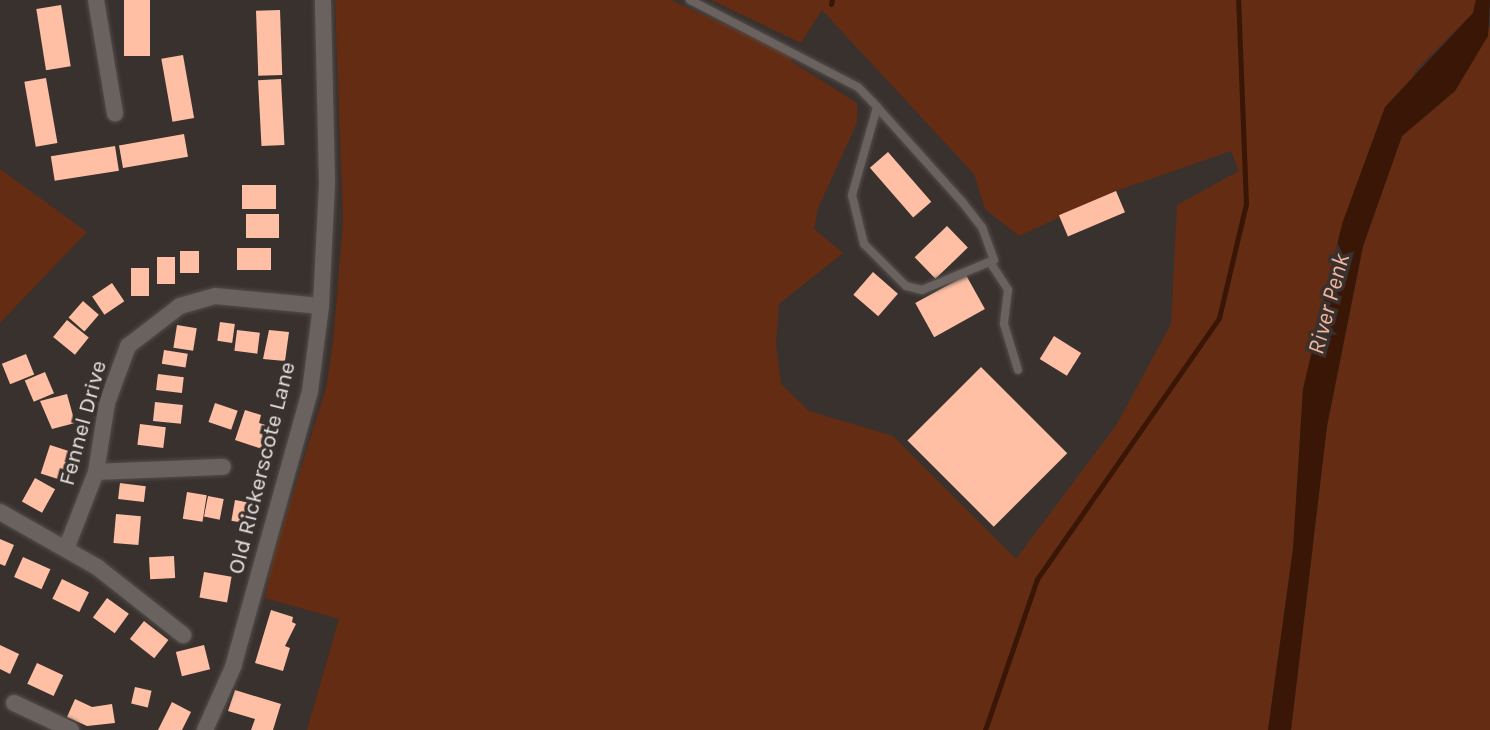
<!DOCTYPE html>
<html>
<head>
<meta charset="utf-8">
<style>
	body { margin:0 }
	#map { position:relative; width:1490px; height:730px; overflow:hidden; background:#38312e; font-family:Karla,sans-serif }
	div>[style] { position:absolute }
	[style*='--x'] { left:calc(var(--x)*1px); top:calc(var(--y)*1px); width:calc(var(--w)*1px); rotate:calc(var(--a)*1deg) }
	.green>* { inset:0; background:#642c12 }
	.water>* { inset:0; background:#3a1606 }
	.stream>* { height:5px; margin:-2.5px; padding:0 2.5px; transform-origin:2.5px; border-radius:2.5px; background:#3a1606 }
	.building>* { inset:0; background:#ffbfa4; transform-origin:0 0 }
	.roads { filter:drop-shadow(0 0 2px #534d4b) drop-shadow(0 0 2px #534d4b) }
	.service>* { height:8px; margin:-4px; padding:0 4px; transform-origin:4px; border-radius:4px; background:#6a625f }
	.minor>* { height:16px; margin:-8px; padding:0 8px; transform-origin:8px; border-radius:8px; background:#6a625f }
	span { translate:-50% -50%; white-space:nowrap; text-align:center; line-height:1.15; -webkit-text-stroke:7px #38312e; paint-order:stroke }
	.street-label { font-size:23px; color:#e6e2e0 }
	.water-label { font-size:24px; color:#f2b49b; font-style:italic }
</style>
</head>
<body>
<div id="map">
	<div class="green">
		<i style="clip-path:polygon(335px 0,671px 0,794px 56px,791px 61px,857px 103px,857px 123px,818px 208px,814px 229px,843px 253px,779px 304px,776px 343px,781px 384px,809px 411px,893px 436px,1016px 559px,1117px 424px,1171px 324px,1177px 205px,1239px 171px,1231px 151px,1116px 191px,1019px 236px,985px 209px,974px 174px,822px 10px,801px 43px,711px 0,1476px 0,1473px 13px,1416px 70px,1303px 389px,1293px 549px,1268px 730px,307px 730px,339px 619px,265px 598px,274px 554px,326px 388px,333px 343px,343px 221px)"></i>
		<i style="clip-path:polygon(1490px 26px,1490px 730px,1291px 730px,1327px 426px,1363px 246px,1402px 136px,1455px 91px)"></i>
		<i style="clip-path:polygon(0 169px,87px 232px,0 323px)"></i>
	</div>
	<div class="water">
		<i style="clip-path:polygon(1476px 0,1490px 0,1488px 36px,1455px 91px,1402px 136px,1363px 246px,1327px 426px,1291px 730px,1268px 730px,1293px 549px,1303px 389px,1342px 224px,1385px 107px,1473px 13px)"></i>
	</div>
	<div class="stream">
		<i style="--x:831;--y:4;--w:4;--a:-76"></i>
		<i style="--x:985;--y:730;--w:160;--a:-71"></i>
		<i style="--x:1037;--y:579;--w:318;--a:-55.1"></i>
		<i style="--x:1219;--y:318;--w:117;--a:-76.7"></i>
		<i style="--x:1246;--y:204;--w:204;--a:-92.2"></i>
	</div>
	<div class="building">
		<i style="left:124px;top:0;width:26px;height:56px"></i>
		<i style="left:61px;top:5px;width:62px;height:25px;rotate:81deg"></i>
		<i style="left:280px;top:10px;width:65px;height:24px;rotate:88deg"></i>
		<i style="left:183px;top:55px;width:64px;height:22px;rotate:80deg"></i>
		<i style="left:46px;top:78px;width:66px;height:22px;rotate:80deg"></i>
		<i style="left:281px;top:79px;width:66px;height:23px;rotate:87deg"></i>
		<i style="left:184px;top:134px;width:23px;height:66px;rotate:80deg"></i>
		<i style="left:115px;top:146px;width:25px;height:65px;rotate:81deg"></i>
		<i style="left:888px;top:152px;width:66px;height:24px;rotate:49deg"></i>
		<i style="left:242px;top:185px;width:34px;height:24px"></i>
		<i style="left:1116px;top:191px;width:23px;height:62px;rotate:67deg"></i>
		<i style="left:279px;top:214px;width:24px;height:33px;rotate:90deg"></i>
		<i style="left:947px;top:226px;width:30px;height:45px;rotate:46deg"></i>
		<i style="left:271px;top:248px;width:22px;height:34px;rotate:90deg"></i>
		<i style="left:199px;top:251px;width:22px;height:19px;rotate:90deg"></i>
		<i style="left:157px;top:257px;width:18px;height:27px"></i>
		<i style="left:149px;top:268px;width:28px;height:18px;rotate:90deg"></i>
		<i style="left:873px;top:272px;width:33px;height:30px;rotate:41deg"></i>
		<i style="left:966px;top:275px;width:39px;height:58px;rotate:61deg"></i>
		<i style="left:112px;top:283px;width:22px;height:24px;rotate:56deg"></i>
		<i style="left:83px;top:301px;width:21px;height:22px;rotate:41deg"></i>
		<i style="left:67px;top:320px;width:28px;height:22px;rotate:39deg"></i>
		<i style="left:220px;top:322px;width:15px;height:19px;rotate:8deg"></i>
		<i style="left:177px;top:325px;width:20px;height:23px;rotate:9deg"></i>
		<i style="left:237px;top:330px;width:23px;height:21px;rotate:7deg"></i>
		<i style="clip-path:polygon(269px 330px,289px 332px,285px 361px,263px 359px)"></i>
		<i style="left:1054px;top:336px;width:32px;height:27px;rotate:32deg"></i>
		<i style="left:164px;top:350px;width:24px;height:14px;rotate:9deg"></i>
		<i style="left:26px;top:354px;width:22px;height:26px;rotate:68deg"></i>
		<i style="left:981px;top:367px;width:122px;height:104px;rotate:45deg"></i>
		<i style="left:45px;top:372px;width:23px;height:22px;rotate:67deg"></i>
		<i style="left:158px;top:374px;width:26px;height:16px;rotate:7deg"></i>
		<i style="clip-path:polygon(67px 394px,75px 423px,52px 429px,40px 401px)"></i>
		<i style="left:155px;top:402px;width:28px;height:19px;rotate:6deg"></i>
		<i style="left:215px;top:403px;width:24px;height:20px;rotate:19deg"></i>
		<i style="clip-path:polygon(245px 410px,261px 415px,259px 423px,269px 426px,262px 449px,235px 440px)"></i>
		<i style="left:140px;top:424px;width:26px;height:21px;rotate:7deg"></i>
		<i style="left:50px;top:445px;width:22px;height:30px;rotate:18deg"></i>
		<i style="left:35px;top:478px;width:23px;height:27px;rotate:29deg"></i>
		<i style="left:120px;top:483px;width:26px;height:16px;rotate:7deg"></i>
		<i style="left:187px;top:492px;width:20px;height:27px;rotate:9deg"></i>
		<i style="left:208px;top:496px;width:16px;height:21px;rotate:11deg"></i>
		<i style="left:235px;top:500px;width:22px;height:21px;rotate:10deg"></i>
		<i style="left:116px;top:514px;width:25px;height:29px;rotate:5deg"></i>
		<i style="clip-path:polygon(0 539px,14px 545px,5px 566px,0 564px)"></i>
		<i style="left:174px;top:556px;width:22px;height:25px;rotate:87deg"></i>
		<i style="left:23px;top:557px;width:30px;height:22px;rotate:24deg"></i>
		<i style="left:204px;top:572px;width:28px;height:26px;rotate:10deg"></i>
		<i style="left:62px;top:579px;width:30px;height:22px;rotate:26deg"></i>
		<i style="left:107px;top:598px;width:27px;height:24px;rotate:36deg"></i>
		<i style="clip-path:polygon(271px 610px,293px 617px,292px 622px,296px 624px,285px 646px,290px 648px,283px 671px,255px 663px)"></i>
		<i style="left:144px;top:621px;width:31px;height:23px;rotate:38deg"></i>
		<i style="clip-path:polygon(0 645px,19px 654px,10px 674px,0 669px)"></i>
		<i style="left:204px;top:645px;width:25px;height:29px;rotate:76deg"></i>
		<i style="left:37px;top:663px;width:29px;height:23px;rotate:25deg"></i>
		<i style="left:135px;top:687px;width:17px;height:17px;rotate:13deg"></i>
		<i style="clip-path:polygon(235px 690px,281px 704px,273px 730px,251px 730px,255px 719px,228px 711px)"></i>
		<i style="clip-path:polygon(75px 699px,92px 707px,112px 704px,115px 723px,87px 726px,67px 717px)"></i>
		<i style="clip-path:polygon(172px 702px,191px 712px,182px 730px,158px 730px)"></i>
	</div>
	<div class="roads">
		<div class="service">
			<i style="--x:690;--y:0;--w:189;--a:27.4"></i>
			<i style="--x:858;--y:87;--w:28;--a:46"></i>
			<i style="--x:877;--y:107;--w:129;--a:48.1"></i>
			<i style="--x:963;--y:203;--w:31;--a:52"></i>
			<i style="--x:982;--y:227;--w:35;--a:70"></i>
			<i style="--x:994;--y:260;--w:78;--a:157.4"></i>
			<i style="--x:922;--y:290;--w:16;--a:-166"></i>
			<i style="--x:906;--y:286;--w:59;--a:-135"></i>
			<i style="--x:864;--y:244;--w:50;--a:-103.8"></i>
			<i style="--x:852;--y:195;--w:91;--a:-74.1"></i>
			<i style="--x:990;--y:262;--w:33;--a:57"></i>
			<i style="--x:1008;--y:290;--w:34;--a:97"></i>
			<i style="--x:1004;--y:324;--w:48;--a:73.1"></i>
		</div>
		<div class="minor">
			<i style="--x:96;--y:0;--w:115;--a:80.5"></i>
			<i style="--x:96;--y:472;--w:127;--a:-2.3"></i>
			<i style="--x:0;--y:512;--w:112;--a:29.6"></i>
			<i style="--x:97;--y:567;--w:110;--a:38.3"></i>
			<i style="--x:66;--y:549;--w:83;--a:-68.7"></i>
			<i style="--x:96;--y:472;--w:70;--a:-80.9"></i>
			<i style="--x:107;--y:403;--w:61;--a:-69.8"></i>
			<i style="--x:128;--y:346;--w:66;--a:-37.6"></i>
			<i style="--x:180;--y:306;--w:36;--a:-16"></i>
			<i style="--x:215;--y:296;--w:106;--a:5.4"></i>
			<i style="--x:14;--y:703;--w:63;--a:25.3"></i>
			<i style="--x:205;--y:730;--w:69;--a:-66"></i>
			<i style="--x:233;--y:667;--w:287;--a:-74.4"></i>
			<i style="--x:310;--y:391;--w:86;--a:-82.6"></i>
			<i style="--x:321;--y:306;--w:124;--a:-87.2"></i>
			<i style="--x:327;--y:182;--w:182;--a:-91.3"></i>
		</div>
	</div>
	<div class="street-label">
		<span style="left:83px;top:423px;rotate:-75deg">Fennel Drive</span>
		<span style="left:262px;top:468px;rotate:-76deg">Old Rickerscote Lane</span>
	</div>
	<div class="water-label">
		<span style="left:1329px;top:304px;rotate:-75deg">River Penk</span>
	</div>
</div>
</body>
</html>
